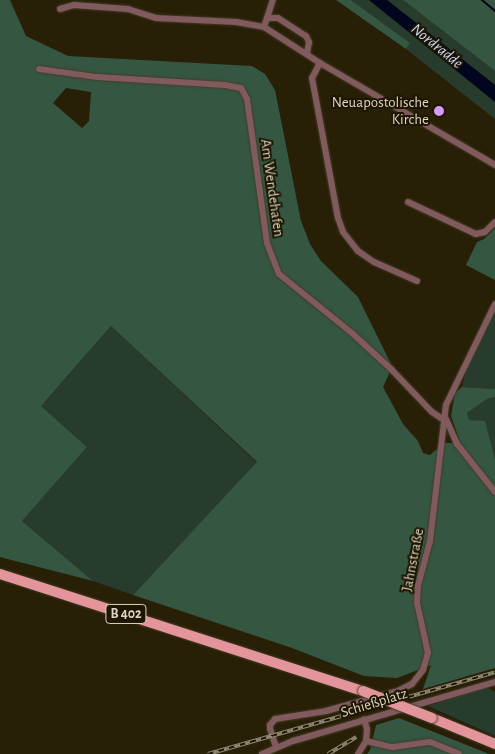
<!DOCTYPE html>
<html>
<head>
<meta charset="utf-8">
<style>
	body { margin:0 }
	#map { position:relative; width:495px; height:754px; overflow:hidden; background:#281f07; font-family:"Alegreya Sans",sans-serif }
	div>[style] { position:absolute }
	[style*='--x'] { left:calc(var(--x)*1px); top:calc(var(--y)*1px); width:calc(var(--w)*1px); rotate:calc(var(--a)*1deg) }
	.green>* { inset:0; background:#283c2e }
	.forest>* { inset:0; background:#355741 }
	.water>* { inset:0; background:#01061e }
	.stream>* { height:2px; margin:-1px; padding:0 1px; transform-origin:1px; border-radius:1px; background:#01061e }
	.roads { filter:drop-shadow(0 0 1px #443c26) drop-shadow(0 0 1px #443c26) }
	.minor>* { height:6px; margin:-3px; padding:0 3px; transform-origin:3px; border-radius:3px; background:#815a5d }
	.primary>* { height:10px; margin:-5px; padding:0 5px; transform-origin:5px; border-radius:5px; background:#e4949b }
	.rail>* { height:4px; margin-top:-2px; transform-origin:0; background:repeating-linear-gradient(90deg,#1e1601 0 5.5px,#908976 0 11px); box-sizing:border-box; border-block:1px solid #908976 }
	.bridges { filter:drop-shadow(0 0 1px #443c26) drop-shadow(0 0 1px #443c26) }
	.primary-bridge>* { height:10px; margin:-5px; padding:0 5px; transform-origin:5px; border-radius:5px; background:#e4949b }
	.dots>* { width:14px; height:14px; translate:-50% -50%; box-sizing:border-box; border:2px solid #1e1601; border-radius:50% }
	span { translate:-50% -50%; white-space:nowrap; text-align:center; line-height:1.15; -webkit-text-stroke:4px #1e1601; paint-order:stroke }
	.shield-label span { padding:1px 4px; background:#1e1601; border:1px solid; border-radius:4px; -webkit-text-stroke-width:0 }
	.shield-label { font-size:14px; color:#dad5c6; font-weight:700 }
	.poi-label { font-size:15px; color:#dad5c6 }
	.right { translate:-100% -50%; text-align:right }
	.street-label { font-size:15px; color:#dad5c6 }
	.water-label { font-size:16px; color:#c7d9fb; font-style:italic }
</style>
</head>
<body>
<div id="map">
	<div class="green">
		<i style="clip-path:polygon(351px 0,369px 0,456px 68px,495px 102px,495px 119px,406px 49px,410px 43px)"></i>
		<i style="clip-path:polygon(387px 0,403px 0,495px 71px,495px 85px)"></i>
		<i style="clip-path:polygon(495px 308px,495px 389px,462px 387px,467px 366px)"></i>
		<i style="clip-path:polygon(111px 326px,257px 463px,133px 595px,93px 581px,22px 521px,87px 447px,41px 406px)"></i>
		<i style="clip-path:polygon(495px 397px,495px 459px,485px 422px,469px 420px,467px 413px,487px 399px)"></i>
		<i style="clip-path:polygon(486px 687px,495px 692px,495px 736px,428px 706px)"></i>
	</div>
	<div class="forest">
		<i style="clip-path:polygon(evenodd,0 0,10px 0,26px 36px,68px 56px,252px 66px,265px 74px,275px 90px,301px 221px,310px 244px,321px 261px,358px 297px,391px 364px,389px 374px,383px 387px,403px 424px,418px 441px,423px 453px,430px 455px,444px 443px,452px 443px,459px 439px,451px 416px,455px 393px,462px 387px,495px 389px,495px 397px,487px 399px,467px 413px,469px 420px,485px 421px,495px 459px,495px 668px,423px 689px,431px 665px,397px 678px,364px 676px,292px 648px,133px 595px,257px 462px,111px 326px,41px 406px,87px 447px,22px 521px,93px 581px,0 557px,0 0,66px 88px,91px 92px,89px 121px,82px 128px,53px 103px,66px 88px)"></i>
		<i style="clip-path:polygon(336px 0,351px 0,410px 43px,406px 49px)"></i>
		<i style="clip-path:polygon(403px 0,495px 0,495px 71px)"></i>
		<i style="clip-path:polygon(495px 228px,495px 280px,466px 265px,477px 242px,484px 239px)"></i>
		<i style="clip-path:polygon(399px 718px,489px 754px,367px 754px,370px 750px,376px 725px)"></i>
	</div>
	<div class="water">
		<i style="clip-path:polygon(369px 0,387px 0,495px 85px,495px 102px)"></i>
	</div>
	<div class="stream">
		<i style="--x:482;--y:0;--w:17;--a:40"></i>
	</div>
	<div class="roads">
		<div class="minor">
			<i style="--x:60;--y:9;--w:15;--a:-16"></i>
			<i style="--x:74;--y:5;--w:54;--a:4.2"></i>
			<i style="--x:128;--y:9;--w:29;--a:18"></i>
			<i style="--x:156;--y:18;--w:80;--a:2.9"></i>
			<i style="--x:236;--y:22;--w:28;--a:10"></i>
			<i style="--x:264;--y:27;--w:67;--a:32.7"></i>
			<i style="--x:320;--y:63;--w:203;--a:30.2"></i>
			<i style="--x:267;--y:18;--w:19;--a:-72"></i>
			<i style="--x:264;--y:27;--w:9;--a:-72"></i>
			<i style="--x:267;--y:18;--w:11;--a:0"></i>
			<i style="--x:278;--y:18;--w:33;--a:33"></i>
			<i style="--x:306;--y:36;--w:7;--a:63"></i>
			<i style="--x:309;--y:42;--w:11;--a:100"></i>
			<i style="--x:320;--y:63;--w:17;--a:118"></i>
			<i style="--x:312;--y:78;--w:142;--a:79.5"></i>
			<i style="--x:338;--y:218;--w:15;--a:70"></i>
			<i style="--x:343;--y:232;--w:24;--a:52"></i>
			<i style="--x:358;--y:251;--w:19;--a:35"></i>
			<i style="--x:374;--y:262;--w:47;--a:23.8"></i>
			<i style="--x:39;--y:69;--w:59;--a:7.9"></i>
			<i style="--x:97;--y:77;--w:128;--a:3.6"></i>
			<i style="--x:225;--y:85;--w:16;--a:11"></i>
			<i style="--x:241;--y:88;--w:13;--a:61"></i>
			<i style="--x:247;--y:99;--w:145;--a:82.1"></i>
			<i style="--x:267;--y:243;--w:33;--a:69"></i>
			<i style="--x:279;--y:274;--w:95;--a:39"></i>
			<i style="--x:353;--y:334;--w:52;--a:42.6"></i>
			<i style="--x:391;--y:369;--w:59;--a:46.4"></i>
			<i style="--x:432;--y:412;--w:14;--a:34"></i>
			<i style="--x:408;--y:202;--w:75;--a:25.2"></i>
			<i style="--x:476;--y:234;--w:9;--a:-13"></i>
			<i style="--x:485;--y:232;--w:14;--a:-45"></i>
			<i style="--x:446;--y:419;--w:27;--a:66"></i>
			<i style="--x:457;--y:444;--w:61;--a:51.6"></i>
			<i style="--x:366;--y:741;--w:28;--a:13"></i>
			<i style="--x:393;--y:747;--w:37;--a:-8"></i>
			<i style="--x:430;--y:742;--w:31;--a:22"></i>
			<i style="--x:276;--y:747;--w:19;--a:-108"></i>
			<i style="--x:270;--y:729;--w:4;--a:-90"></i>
			<i style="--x:270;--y:725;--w:8;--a:-50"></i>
			<i style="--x:275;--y:719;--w:52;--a:-8.9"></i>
			<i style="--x:326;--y:711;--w:75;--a:-15.5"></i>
			<i style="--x:398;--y:691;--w:16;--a:-27"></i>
			<i style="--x:412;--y:684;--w:18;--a:-52"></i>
			<i style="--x:423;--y:670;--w:18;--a:-74"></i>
			<i style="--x:428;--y:653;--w:51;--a:-102.4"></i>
			<i style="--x:417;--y:603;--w:17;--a:-87"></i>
			<i style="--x:418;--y:586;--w:47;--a:-75.1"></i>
			<i style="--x:430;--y:541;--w:137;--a:-83.3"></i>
			<i style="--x:446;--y:405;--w:112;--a:-64.1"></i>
			<i style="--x:262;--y:754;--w:34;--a:-23"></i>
			<i style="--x:293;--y:741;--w:210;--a:-16.3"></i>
			<i style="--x:358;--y:754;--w:15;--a:-58"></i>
			<i style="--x:366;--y:741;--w:12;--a:-85"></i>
			<i style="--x:367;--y:729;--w:10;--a:-107"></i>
		</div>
		<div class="primary">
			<i style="--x:0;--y:574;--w:381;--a:17.9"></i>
			<i style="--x:432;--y:718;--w:68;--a:22.4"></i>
		</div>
	</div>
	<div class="rail">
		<i style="--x:208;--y:754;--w:298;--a:-15.9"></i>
		<i style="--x:328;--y:754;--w:33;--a:-31"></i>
	</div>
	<div class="bridges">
		<div class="primary-bridge">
			<i style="--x:363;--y:691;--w:74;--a:21.4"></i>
		</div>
	</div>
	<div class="dots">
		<i style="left:439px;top:111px;background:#d59bfb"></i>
	</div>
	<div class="shield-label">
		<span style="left:126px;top:614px">B 402</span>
	</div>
	<div class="poi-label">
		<span class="right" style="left:429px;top:111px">Neuapostolische<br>Kirche</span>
	</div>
	<div class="street-label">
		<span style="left:272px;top:188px;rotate:82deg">Am Wendehafen</span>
		<span style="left:413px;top:560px;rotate:-79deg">Jahnstraße</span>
		<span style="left:374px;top:703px;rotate:-17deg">Schießplatz</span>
	</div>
	<div class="water-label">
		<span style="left:437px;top:46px;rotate:39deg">Nordradde</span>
	</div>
</div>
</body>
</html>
